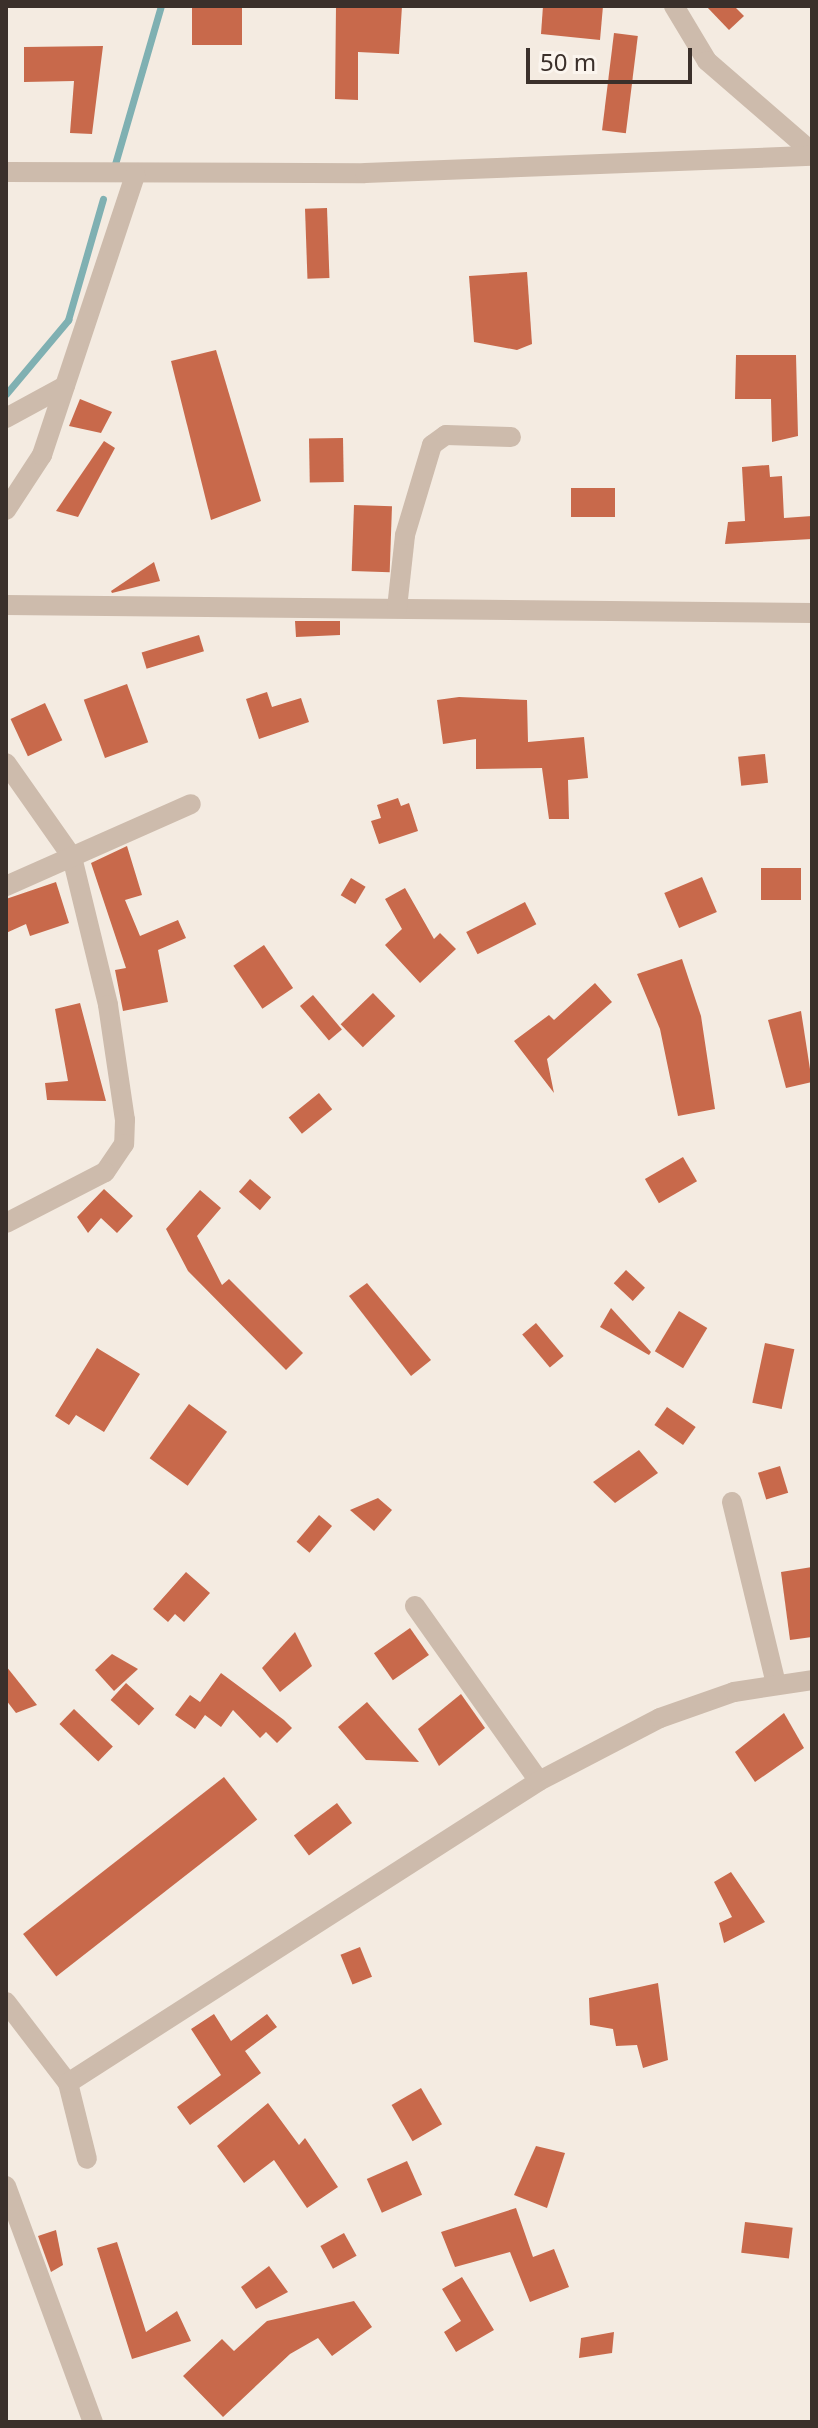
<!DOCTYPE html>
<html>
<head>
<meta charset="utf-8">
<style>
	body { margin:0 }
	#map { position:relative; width:818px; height:2428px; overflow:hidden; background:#f4ebe1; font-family:"Noto Sans",sans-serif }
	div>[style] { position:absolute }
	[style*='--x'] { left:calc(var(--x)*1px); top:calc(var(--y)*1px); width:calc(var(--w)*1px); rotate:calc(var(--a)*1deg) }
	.stream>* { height:7px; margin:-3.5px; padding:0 3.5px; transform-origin:3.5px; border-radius:3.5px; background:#7fb0b2 }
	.building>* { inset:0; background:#c8694b; transform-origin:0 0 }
	.street>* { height:20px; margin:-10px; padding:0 10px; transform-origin:10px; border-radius:10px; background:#cdbbac }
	span { translate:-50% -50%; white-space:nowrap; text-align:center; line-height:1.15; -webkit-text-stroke:6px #fbf5ee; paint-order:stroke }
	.frame { position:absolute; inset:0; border:8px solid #3b302b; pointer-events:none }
	.scale { position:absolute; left:526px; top:48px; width:166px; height:36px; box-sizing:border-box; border:4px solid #3b302b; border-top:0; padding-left:10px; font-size:24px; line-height:28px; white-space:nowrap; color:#3b302b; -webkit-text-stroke:6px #fbf5ee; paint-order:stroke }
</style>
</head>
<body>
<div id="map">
	<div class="stream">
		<i style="--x:115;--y:164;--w:165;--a:-73.8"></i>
		<i style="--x:6;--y:394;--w:97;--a:-50"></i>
		<i style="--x:68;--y:320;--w:126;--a:-73.9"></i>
	</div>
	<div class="building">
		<i style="left:192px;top:6px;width:50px;height:39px"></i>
		<i style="clip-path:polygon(336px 6px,402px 6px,399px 54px,358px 52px,358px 100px,335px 99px)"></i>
		<i style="clip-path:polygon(543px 6px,603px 6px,600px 40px,541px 34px)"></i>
		<i style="clip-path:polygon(706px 6px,734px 6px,744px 16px,729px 30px)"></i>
		<i style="left:614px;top:33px;width:24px;height:98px;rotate:7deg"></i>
		<i style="clip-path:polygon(103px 46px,92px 134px,70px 133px,74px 81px,24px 82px,24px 47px)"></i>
		<i style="left:327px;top:208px;width:70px;height:22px;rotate:88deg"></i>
		<i style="clip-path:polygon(527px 272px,532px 344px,517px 350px,474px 342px,469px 276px)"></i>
		<i style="clip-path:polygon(216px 350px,261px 501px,211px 520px,171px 361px)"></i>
		<i style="clip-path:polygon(736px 355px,796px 355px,798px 436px,772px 442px,771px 399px,735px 399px)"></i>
		<i style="clip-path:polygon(80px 399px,112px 412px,101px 433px,69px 426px)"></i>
		<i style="left:343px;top:438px;width:44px;height:34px;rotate:89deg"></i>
		<i style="clip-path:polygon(104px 441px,115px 448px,78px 517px,56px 511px)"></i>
		<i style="clip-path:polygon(769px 465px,770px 477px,782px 476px,784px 518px,812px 516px,812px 539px,725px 544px,728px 522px,745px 521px,742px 467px)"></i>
		<i style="left:571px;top:488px;width:44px;height:29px"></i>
		<i style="left:354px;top:505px;width:38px;height:66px;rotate:2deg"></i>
		<i style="clip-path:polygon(154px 562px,160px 581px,112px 593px,111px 591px)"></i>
		<i style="clip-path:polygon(295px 621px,340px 621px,340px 635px,296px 637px)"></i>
		<i style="left:199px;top:635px;width:17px;height:60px;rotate:73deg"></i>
		<i style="left:127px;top:684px;width:62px;height:46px;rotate:70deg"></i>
		<i style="clip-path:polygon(267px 692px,272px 707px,301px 698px,309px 722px,259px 739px,246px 699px)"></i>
		<i style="clip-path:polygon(459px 697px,527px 700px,528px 742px,584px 737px,588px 778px,568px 780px,569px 819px,549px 819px,542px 768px,476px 769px,476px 739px,443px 744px,437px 700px)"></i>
		<i style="left:45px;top:703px;width:41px;height:38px;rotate:65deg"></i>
		<i style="left:765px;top:754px;width:29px;height:27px;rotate:84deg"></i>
		<i style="clip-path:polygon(398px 798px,401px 806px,409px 803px,418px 831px,379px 844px,371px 821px,381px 818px,377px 805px)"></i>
		<i style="clip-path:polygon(127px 846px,142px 895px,125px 900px,140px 936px,178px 920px,186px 938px,158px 950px,168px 1002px,123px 1011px,115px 970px,126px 968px,91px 863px)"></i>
		<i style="left:761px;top:868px;width:40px;height:32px"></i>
		<i style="left:702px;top:877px;width:38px;height:41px;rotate:67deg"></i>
		<i style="left:351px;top:878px;width:17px;height:20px;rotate:31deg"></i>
		<i style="clip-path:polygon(56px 882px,69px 923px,30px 936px,26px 924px,6px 933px,6px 899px)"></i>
		<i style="clip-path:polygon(405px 888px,434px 939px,440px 933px,456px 949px,420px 983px,385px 945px,402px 929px,385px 899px)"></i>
		<i style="left:525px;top:902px;width:25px;height:66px;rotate:63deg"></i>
		<i style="left:264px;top:945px;width:52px;height:37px;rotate:56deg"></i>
		<i style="clip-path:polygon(682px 959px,701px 1016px,715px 1109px,678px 1116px,660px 1029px,637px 974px)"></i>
		<i style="clip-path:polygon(595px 983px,612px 1002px,547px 1059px,554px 1093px,514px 1041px,549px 1015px,554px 1020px)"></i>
		<i style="left:373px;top:993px;width:32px;height:45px;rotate:46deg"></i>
		<i style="left:313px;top:995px;width:45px;height:17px;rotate:50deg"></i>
		<i style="clip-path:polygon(80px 1003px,106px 1101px,47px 1100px,45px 1083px,68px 1081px,55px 1009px)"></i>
		<i style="clip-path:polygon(801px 1011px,812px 1082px,786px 1088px,768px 1020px)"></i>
		<i style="left:319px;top:1093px;width:21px;height:39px;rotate:51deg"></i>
		<i style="left:683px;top:1157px;width:28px;height:44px;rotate:60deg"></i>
		<i style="left:250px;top:1179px;width:28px;height:17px;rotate:41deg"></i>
		<i style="clip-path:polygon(104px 1189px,133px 1216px,117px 1233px,101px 1218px,88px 1233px,77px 1217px)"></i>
		<i style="clip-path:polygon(200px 1190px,221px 1208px,197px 1236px,222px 1285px,229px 1279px,303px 1353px,286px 1370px,188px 1271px,166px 1229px)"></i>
		<i style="left:626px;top:1270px;width:26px;height:18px;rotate:43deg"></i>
		<i style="clip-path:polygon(367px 1283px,431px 1360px,411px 1376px,349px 1296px)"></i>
		<i style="clip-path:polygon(611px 1308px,651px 1352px,649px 1355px,600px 1327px)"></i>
		<i style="left:679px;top:1311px;width:33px;height:47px;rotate:31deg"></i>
		<i style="left:536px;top:1323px;width:43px;height:18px;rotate:50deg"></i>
		<i style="left:765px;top:1343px;width:30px;height:61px;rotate:12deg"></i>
		<i style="clip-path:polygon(97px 1348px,140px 1374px,104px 1432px,76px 1415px,69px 1425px,55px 1416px)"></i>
		<i style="left:189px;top:1404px;width:47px;height:67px;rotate:36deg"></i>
		<i style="left:667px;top:1407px;width:35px;height:22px;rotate:35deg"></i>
		<i style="clip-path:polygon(639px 1450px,658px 1473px,615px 1503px,593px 1482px)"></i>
		<i style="left:780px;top:1466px;width:28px;height:23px;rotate:73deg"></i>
		<i style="clip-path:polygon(378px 1498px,392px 1510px,374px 1531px,350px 1510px)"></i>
		<i style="left:319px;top:1515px;width:17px;height:35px;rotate:40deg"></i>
		<i style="clip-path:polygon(812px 1567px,812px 1637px,790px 1640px,781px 1572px)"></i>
		<i style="clip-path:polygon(186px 1572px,210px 1593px,184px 1622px,175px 1614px,168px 1622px,153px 1609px)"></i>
		<i style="left:410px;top:1628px;width:33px;height:44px;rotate:55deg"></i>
		<i style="clip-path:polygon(295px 1632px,312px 1666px,280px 1692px,262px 1668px)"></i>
		<i style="clip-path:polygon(112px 1654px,138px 1669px,114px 1691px,95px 1670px)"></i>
		<i style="clip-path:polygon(6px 1666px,37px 1705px,16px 1713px,6px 1700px)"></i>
		<i style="clip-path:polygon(221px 1673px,284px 1720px,292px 1728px,277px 1743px,266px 1732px,260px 1738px,233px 1710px,221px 1727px,205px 1715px,195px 1729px,175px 1715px,190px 1695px,200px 1702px)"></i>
		<i style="left:126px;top:1683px;width:38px;height:23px;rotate:42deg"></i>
		<i style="clip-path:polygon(461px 1694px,485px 1728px,439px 1766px,418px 1729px)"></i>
		<i style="clip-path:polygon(367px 1702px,419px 1762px,366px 1760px,338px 1727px)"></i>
		<i style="left:74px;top:1709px;width:54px;height:21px;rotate:44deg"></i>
		<i style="clip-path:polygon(784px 1713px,804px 1748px,755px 1782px,735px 1752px)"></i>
		<i style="left:224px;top:1777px;width:54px;height:255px;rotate:52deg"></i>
		<i style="left:337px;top:1803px;width:25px;height:54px;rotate:53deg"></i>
		<i style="clip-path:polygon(731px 1872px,765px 1922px,724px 1943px,719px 1923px,732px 1917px,714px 1882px)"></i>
		<i style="left:360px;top:1947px;width:32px;height:21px;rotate:68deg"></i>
		<i style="clip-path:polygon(658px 1983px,668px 2060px,643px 2068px,637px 2045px,616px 2046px,613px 2029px,590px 2025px,589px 1998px)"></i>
		<i style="clip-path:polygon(214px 2014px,231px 2041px,267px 2014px,277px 2027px,245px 2051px,261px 2073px,190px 2125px,177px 2107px,221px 2075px,191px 2029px)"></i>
		<i style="left:421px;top:2088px;width:42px;height:34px;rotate:60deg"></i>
		<i style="clip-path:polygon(268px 2103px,299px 2145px,305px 2138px,338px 2187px,307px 2208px,274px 2160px,244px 2183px,217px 2146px)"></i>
		<i style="clip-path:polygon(536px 2146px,565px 2153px,547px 2208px,514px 2195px)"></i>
		<i style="left:407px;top:2161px;width:37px;height:44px;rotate:66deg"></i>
		<i style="clip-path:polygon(516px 2208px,533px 2257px,554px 2249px,569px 2287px,530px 2302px,510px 2252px,455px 2267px,441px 2232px)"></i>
		<i style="left:745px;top:2222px;width:48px;height:31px;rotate:7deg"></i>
		<i style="clip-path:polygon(56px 2230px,63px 2265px,51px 2272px,38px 2236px)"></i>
		<i style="left:344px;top:2233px;width:26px;height:27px;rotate:61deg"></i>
		<i style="clip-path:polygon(117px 2242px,146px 2332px,177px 2311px,191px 2341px,132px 2359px,97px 2248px)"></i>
		<i style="clip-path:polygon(269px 2266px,288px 2292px,256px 2309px,241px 2287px)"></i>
		<i style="clip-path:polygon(462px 2277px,494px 2330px,456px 2352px,444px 2332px,461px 2321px,442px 2289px)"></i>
		<i style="clip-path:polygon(354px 2301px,372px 2327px,332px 2356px,318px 2338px,290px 2354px,223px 2417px,183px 2376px,222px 2339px,234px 2351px,267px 2321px)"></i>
		<i style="clip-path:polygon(614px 2332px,612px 2353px,579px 2358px,581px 2338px)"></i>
	</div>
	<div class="street">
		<i style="--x:674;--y:6;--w:64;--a:59"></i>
		<i style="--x:707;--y:61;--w:139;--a:40.9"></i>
		<i style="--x:6;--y:172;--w:359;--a:0.2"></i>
		<i style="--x:365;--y:173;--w:447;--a:-2.2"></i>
		<i style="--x:6;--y:418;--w:67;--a:-28.5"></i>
		<i style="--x:6;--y:510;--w:66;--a:-56.8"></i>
		<i style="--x:42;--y:455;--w:295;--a:-71.6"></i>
		<i style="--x:6;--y:605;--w:806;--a:0.57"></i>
		<i style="--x:397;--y:608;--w:73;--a:-83.7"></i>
		<i style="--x:405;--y:535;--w:94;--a:-73.3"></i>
		<i style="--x:432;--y:445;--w:17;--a:-36"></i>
		<i style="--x:446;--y:435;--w:65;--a:1.8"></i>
		<i style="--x:6;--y:763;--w:115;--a:54.9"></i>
		<i style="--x:72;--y:857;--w:152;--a:76.3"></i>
		<i style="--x:108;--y:1005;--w:116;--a:81.6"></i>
		<i style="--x:125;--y:1120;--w:24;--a:92"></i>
		<i style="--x:124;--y:1144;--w:34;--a:124"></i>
		<i style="--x:105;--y:1172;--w:111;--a:152.7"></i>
		<i style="--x:6;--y:886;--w:202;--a:-23.9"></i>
		<i style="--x:732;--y:1502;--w:187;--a:76.4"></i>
		<i style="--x:415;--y:1606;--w:214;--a:54.7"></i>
		<i style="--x:6;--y:2002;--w:102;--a:52.6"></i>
		<i style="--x:68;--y:2083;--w:78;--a:76"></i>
		<i style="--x:68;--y:2083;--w:560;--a:-32.67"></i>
		<i style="--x:539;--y:1781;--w:136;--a:-27.5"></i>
		<i style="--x:660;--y:1718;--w:78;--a:-19.4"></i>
		<i style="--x:734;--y:1692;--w:79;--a:-8.7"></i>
		<i style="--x:6;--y:2186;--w:252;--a:69.8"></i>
	</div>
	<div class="frame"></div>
	<div class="scale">50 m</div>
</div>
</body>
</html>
